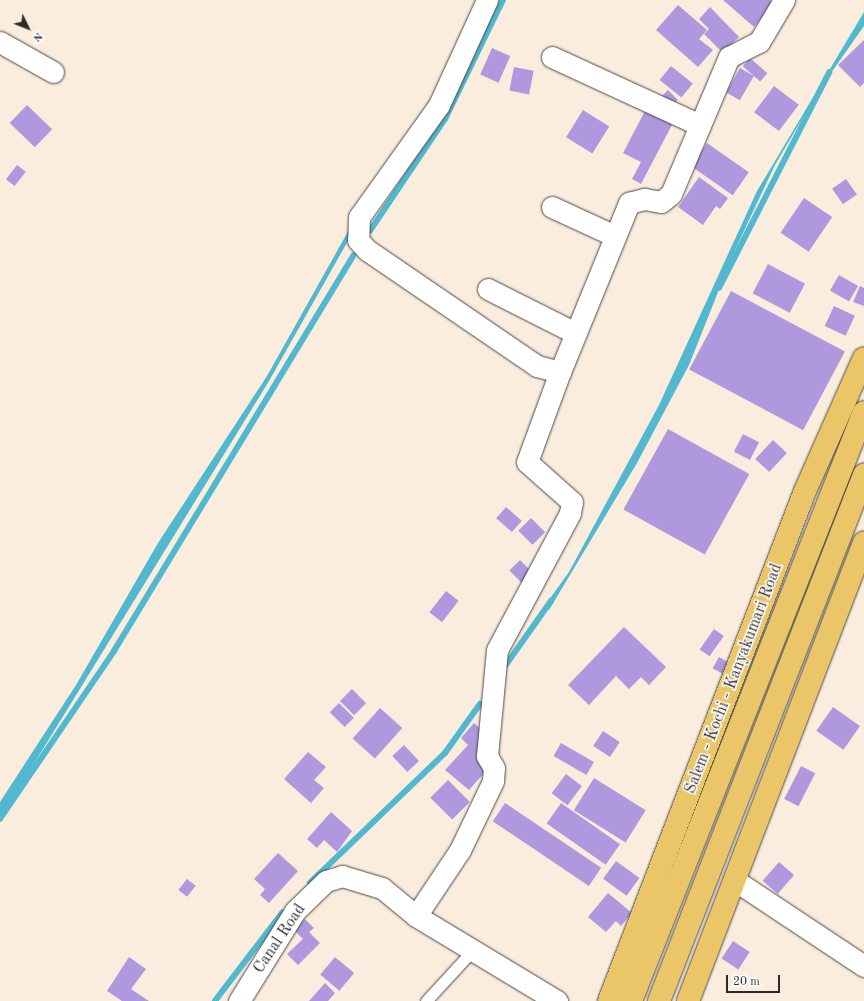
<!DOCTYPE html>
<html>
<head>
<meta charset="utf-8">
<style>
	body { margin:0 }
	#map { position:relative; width:864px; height:1001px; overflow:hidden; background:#faedde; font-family:"Old Standard TT",serif }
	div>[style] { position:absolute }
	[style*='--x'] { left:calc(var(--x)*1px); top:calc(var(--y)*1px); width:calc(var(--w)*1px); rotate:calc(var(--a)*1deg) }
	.water>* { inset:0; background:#51b8cf }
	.stream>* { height:5.5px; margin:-2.75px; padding:0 2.75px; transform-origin:2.75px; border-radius:2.75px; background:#51b8cf }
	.building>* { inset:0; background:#b098df; transform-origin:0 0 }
	.roads { filter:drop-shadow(0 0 1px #4a4846) drop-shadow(0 0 1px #4a4846) }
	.lane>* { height:11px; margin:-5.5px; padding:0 5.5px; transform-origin:5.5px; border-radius:5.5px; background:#fff }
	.street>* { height:21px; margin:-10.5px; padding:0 10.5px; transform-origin:10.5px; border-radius:10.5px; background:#fff }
	.highway>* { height:22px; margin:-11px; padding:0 11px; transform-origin:11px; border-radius:11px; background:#ebc669 }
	span { translate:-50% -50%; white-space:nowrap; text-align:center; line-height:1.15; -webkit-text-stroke:3px #fff; paint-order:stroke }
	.street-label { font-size:16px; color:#2b2b2b }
	.north { position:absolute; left:8px; top:8px; width:40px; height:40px; -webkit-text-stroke:3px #fff; paint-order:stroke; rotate:133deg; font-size:11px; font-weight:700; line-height:16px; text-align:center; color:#2b2b2b }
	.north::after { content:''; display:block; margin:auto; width:14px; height:18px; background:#2b2b2b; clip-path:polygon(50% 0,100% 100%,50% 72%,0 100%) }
	.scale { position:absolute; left:726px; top:975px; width:54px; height:18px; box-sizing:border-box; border:2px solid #2b2b2b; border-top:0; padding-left:5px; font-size:12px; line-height:14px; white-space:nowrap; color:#2b2b2b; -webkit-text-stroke:3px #fff; paint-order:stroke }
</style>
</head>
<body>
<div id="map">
	<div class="water">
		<i style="clip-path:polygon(864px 12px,864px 26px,819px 90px,775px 165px,734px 252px,689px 365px,637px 463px,549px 610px,546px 604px,569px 572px,659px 405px,757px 191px)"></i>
		<i style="clip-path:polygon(355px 219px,353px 232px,269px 381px,0 819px,0 802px,76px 685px,158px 543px,267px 376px)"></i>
	</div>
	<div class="stream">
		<i style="--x:370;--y:231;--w:135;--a:-56.2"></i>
		<i style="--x:445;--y:119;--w:132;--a:-64"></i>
		<i style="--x:719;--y:288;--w:242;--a:-62.9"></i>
		<i style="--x:506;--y:665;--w:78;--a:-54.9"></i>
		<i style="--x:0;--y:819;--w:203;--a:-55.8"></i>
		<i style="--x:114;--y:651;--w:462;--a:-58.8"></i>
		<i style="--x:310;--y:883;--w:187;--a:-43.9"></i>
		<i style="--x:445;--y:753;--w:60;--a:-54.5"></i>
		<i style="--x:215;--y:1001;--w:111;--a:-52.7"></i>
	</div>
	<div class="building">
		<i style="clip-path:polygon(723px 0,770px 0,774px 3px,754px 27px)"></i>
		<i style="clip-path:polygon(678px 5px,707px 30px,699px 39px,713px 50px,698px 67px,656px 30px)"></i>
		<i style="clip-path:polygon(710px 7px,739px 37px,723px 53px,704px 34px,709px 29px,699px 19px)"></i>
		<i style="clip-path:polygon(864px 40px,864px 83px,860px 87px,838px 65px)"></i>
		<i style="left:492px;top:48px;width:20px;height:29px;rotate:24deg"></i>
		<i style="left:750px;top:58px;width:23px;height:11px;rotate:41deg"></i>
		<i style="left:671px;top:66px;width:28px;height:18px;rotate:39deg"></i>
		<i style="left:514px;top:67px;width:20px;height:24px;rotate:11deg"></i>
		<i style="left:740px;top:68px;width:16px;height:28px;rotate:30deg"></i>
		<i style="left:774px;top:86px;width:31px;height:33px;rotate:37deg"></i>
		<i style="left:668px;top:90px;width:14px;height:11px;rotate:45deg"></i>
		<i style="left:27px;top:105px;width:35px;height:25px;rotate:44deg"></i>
		<i style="clip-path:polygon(646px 109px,673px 123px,641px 184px,632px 179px,641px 162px,623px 153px)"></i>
		<i style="left:583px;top:110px;width:31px;height:32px;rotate:32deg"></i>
		<i style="left:707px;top:143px;width:51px;height:28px;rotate:35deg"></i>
		<i style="left:17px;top:165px;width:11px;height:18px;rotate:38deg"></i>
		<i style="clip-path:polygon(699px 177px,728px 198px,720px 209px,716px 206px,703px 225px,678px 207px)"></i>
		<i style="left:846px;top:179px;width:19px;height:17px;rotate:55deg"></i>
		<i style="left:804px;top:198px;width:34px;height:42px;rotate:34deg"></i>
		<i style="left:768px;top:264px;width:42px;height:33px;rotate:28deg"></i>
		<i style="left:839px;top:275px;width:22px;height:18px;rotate:30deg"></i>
		<i style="clip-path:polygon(860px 286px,864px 288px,864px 306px,853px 302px)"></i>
		<i style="left:731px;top:291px;width:129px;height:89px;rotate:28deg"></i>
		<i style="left:834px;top:306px;width:23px;height:22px;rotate:25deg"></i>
		<i style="left:668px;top:429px;width:93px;height:92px;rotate:29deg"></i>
		<i style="left:743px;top:434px;width:18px;height:20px;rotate:27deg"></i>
		<i style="left:773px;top:440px;width:19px;height:26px;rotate:43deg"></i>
		<i style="left:506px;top:507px;width:21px;height:15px;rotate:41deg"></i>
		<i style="left:531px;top:518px;width:20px;height:18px;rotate:45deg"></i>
		<i style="left:520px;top:560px;width:20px;height:15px;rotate:45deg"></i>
		<i style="left:446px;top:591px;width:16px;height:27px;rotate:38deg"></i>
		<i style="clip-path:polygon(624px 627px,666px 667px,649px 685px,641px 677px,629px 689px,616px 676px,589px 705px,568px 685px)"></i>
		<i style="left:714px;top:629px;width:12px;height:25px;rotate:35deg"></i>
		<i style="left:719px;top:657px;width:18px;height:13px;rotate:29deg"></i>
		<i style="left:352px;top:689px;width:20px;height:17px;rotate:45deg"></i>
		<i style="left:339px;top:703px;width:21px;height:13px;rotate:45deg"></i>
		<i style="left:833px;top:707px;width:33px;height:29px;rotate:35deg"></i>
		<i style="left:380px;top:708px;width:30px;height:41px;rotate:42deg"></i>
		<i style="clip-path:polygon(474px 723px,482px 730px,487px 770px,469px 790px,445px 770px,468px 745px,461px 738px)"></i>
		<i style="left:603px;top:731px;width:20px;height:18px;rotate:33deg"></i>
		<i style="left:561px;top:743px;width:38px;height:15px;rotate:30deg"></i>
		<i style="left:404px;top:745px;width:22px;height:16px;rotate:47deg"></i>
		<i style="clip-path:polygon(308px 752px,326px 767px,314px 780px,324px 788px,311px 803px,284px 779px)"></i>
		<i style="left:801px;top:766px;width:16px;height:37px;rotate:27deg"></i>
		<i style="left:566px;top:774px;width:20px;height:24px;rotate:37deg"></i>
		<i style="left:594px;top:778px;width:61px;height:38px;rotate:32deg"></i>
		<i style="left:448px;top:780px;width:31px;height:25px;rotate:45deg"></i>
		<i style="left:505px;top:803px;width:116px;height:22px;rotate:34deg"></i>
		<i style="left:561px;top:803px;width:72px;height:25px;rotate:35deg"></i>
		<i style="clip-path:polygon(331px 812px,352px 831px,337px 852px,324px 840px,317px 848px,307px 839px)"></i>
		<i style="clip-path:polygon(278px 853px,298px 871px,269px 903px,260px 895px,265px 889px,254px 879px)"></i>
		<i style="left:616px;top:861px;width:29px;height:22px;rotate:36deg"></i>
		<i style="left:779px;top:862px;width:20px;height:25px;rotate:41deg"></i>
		<i style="left:187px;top:879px;width:11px;height:14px;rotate:38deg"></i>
		<i style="clip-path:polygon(608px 893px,632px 913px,621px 926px,616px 921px,606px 932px,588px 917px)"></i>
		<i style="clip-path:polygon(305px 919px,314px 928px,309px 932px,320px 943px,298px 965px,287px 954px,303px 939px,294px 930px)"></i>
		<i style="left:733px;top:941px;width:20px;height:21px;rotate:33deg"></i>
		<i style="clip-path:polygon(129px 957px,146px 969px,131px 989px,149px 1001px,122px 1001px,107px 991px)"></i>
		<i style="left:335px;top:957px;width:25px;height:23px;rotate:40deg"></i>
		<i style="clip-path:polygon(325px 983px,335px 993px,328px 1001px,309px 1001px)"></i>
	</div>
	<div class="roads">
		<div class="lane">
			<i style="--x:426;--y:1001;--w:68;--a:-47.4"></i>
		</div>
		<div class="street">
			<i style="--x:487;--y:0;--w:115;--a:114.6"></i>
			<i style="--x:439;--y:105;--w:138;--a:125.5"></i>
			<i style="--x:359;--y:217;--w:23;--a:92"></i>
			<i style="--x:358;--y:240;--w:13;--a:48"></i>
			<i style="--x:367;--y:250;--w:206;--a:34.3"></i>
			<i style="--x:537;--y:366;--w:24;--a:15"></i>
			<i style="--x:560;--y:372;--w:183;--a:-67.8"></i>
			<i style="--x:629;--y:203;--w:16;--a:-15"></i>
			<i style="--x:644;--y:199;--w:17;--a:10"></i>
			<i style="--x:661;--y:202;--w:13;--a:-39"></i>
			<i style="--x:671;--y:194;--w:149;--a:-67.1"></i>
			<i style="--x:729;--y:57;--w:34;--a:-27"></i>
			<i style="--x:759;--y:42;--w:49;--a:-59.2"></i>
			<i style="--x:0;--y:42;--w:61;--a:29.5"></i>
			<i style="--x:552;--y:57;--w:163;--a:24.7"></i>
			<i style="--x:552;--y:207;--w:67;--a:24.7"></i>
			<i style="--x:488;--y:289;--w:97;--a:26.8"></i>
			<i style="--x:736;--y:881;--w:154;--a:33.6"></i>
			<i style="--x:416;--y:916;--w:79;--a:-56.3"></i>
			<i style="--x:460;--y:850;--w:76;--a:-64.4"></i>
			<i style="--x:493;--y:781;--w:13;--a:-86"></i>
			<i style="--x:494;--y:768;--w:14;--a:-120"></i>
			<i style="--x:487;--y:756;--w:106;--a:-84.6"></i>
			<i style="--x:497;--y:650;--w:155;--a:-61.9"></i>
			<i style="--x:570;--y:513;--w:11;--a:-80"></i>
			<i style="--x:572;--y:502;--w:60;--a:-138.4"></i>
			<i style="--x:527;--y:462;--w:96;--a:-69.9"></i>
			<i style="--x:239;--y:1001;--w:106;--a:-58.1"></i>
			<i style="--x:295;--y:911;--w:43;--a:-44.1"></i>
			<i style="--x:326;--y:881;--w:17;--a:-17"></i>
			<i style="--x:342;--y:876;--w:42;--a:16.7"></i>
			<i style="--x:382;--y:888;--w:44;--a:39.5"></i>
			<i style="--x:416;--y:916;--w:165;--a:31.1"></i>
		</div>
		<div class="highway">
			<i style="--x:609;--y:1001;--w:546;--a:-68.98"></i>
			<i style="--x:805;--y:491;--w:145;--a:-66.1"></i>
			<i style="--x:631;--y:1001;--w:633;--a:-68.42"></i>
			<i style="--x:659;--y:1001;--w:565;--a:-68.71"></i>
			<i style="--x:688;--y:1001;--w:491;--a:-69"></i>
		</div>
	</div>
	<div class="street-label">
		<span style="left:734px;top:679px;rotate:-69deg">Salem - Kochi - Kanyakumari Road</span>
		<span style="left:280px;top:939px;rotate:-56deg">Canal Road</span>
	</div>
	<div class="north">N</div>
	<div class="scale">20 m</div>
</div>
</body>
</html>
